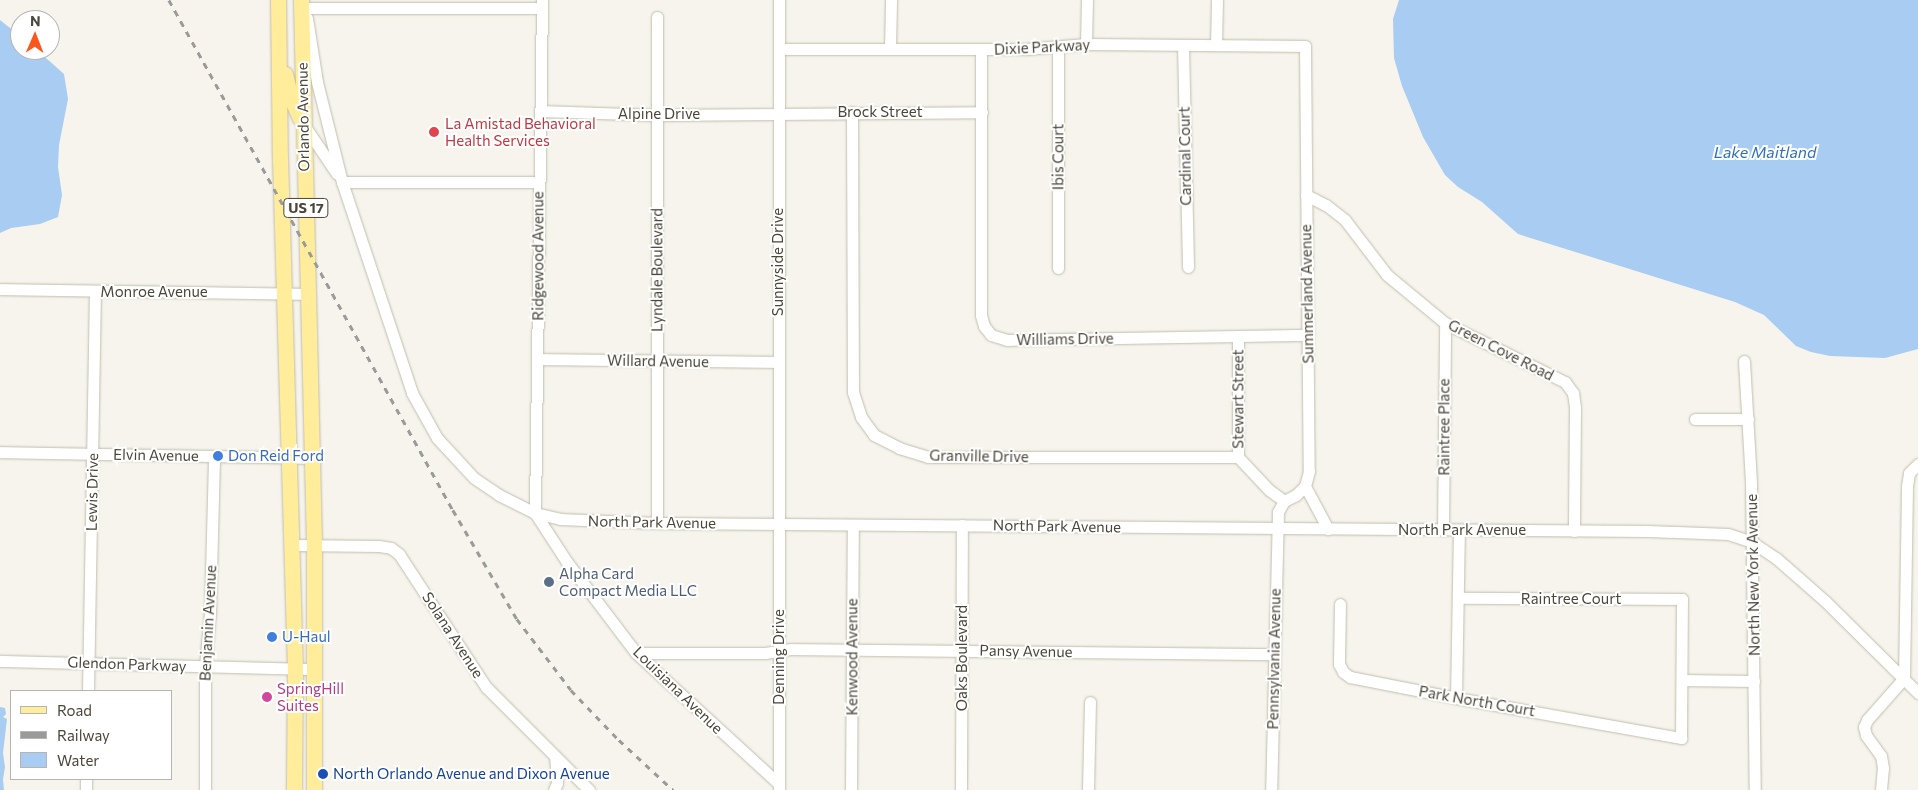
<!DOCTYPE html>
<html>
<head>
<meta charset="utf-8">
<style>
	body { margin:0 }
	#map { position:relative; width:1918px; height:790px; overflow:hidden; background:#f6f4ec; font-family:Commissioner,sans-serif }
	div>[style] { position:absolute }
	[style*='--x'] { left:calc(var(--x)*1px); top:calc(var(--y)*1px); width:calc(var(--w)*1px); rotate:calc(var(--a)*1deg) }
	.water>* { inset:0; background:#a9ccf2 }
	.roads { filter:drop-shadow(0 0 1px #c2bdae) drop-shadow(0 0 1px #c2bdae) }
	.minor>* { height:11px; margin:-5.5px; padding:0 5.5px; transform-origin:5.5px; border-radius:5.5px; background:#fff }
	.major>* { height:15px; margin:-7.5px; padding:0 7.5px; transform-origin:7.5px; border-radius:7.5px; background:#ffed9c }
	.rail>* { height:2.5px; margin-top:-1.25px; transform-origin:0; background:repeating-linear-gradient(90deg,#9a9a9a 0 6px,transparent 0 12px) }
	.dots>* { width:14px; height:14px; translate:-50% -50%; box-sizing:border-box; border:2px solid #fff; border-radius:50% }
	span { translate:-50% -50%; white-space:nowrap; text-align:center; line-height:1.15; -webkit-text-stroke:4px #fff; paint-order:stroke }
	.shield-label span { padding:1px 4px; background:#fff; border:1px solid; border-radius:4px; -webkit-text-stroke-width:0 }
	.shield-label { font-size:14px; color:#4b4639; font-weight:700 }
	.street-label { font-size:15px; color:#4b4639 }
	.health-label { font-size:15px; color:#be3a42 }
	.left { translate:0 -50%; text-align:left }
	.shop-label { font-size:15px; color:#366cbe }
	.service-label { font-size:15px; color:#4e5e75 }
	.hotel-label { font-size:15px; color:#b23c85 }
	.transit-label { font-size:15px; color:#164399 }
	.water-label { font-size:16px; color:#2f71b9; font-style:italic }
	.legend { position:absolute; left:10px; top:690px; width:162px; height:90px; box-sizing:border-box; background:#fff; border:1px solid #b7b5b0; margin:0; padding:6px 9px; list-style:none; font-size:15px; color:#4b4639 }
	.legend li { display:flex; align-items:center; gap:10px; height:25px }
	.legend b { width:25px; border:1px solid #b7b5b0 }
	.north { position:absolute; left:10px; top:10px; width:50px; height:50px; box-sizing:border-box; background:#fff; border:1px solid #b7b5b0; border-radius:50%; rotate:1deg; font-size:14px; font-weight:700; line-height:20px; text-align:center; color:#4b4639 }
	.north::after { content:''; display:block; margin:auto; width:18px; height:22px; background:#fc551d; clip-path:polygon(50% 0,100% 100%,50% 72%,0 100%) }
</style>
</head>
<body>
<div id="map">
	<div class="water">
		<i style="clip-path:polygon(1399px 0,1918px 0,1918px 349px,1885px 358px,1830px 356px,1811px 352px,1796px 346px,1764px 315px,1735px 302px,1518px 234px,1482px 202px,1458px 187px,1445px 175px,1423px 137px,1402px 86px,1394px 58px,1393px 19px)"></i>
		<i style="clip-path:polygon(0 20px,20px 36px,20px 50px,37px 50px,64px 74px,68px 99px,59px 145px,58px 167px,62px 195px,58px 217px,40px 224px,11px 228px,0 233px)"></i>
		<i style="clip-path:polygon(0 707px,5px 708px,6px 714px,3px 717px,7px 719px,3px 753px,5px 767px,3px 779px,4px 790px,0 790px)"></i>
	</div>
	<div class="roads">
		<div class="minor">
			<i style="--x:306;--y:8;--w:236;--a:0"></i>
			<i style="--x:307;--y:18;--w:65;--a:81.1"></i>
			<i style="--x:317;--y:82;--w:103;--a:76"></i>
			<i style="--x:342;--y:182;--w:222;--a:71.6"></i>
			<i style="--x:412;--y:393;--w:51;--a:60.9"></i>
			<i style="--x:437;--y:438;--w:54;--a:47.2"></i>
			<i style="--x:474;--y:478;--w:30;--a:34"></i>
			<i style="--x:499;--y:495;--w:40;--a:26.6"></i>
			<i style="--x:535;--y:513;--w:26;--a:13"></i>
			<i style="--x:560;--y:519;--w:97;--a:2.4"></i>
			<i style="--x:657;--y:523;--w:992;--a:0.46"></i>
			<i style="--x:1649;--y:531;--w:79;--a:2.2"></i>
			<i style="--x:1728;--y:534;--w:25;--a:18"></i>
			<i style="--x:1752;--y:542;--w:29;--a:34"></i>
			<i style="--x:1776;--y:558;--w:65;--a:41.3"></i>
			<i style="--x:1825;--y:601;--w:131;--a:44.7"></i>
			<i style="--x:1086;--y:44;--w:44;--a:-88.7"></i>
			<i style="--x:1183;--y:45;--w:222;--a:88.7"></i>
			<i style="--x:1216;--y:45;--w:45;--a:-88.7"></i>
			<i style="--x:779;--y:49;--w:247;--a:0"></i>
			<i style="--x:1026;--y:49;--w:60;--a:-4.8"></i>
			<i style="--x:1086;--y:44;--w:219;--a:0.5"></i>
			<i style="--x:1305;--y:46;--w:425;--a:89.5"></i>
			<i style="--x:1309;--y:471;--w:16;--a:105"></i>
			<i style="--x:1305;--y:486;--w:13;--a:135"></i>
			<i style="--x:1296;--y:495;--w:13;--a:153"></i>
			<i style="--x:1284;--y:501;--w:13;--a:119"></i>
			<i style="--x:1278;--y:512;--w:278;--a:91.4"></i>
			<i style="--x:890;--y:49;--w:49;--a:-88.8"></i>
			<i style="--x:981;--y:50;--w:265;--a:90"></i>
			<i style="--x:981;--y:315;--w:11;--a:75"></i>
			<i style="--x:984;--y:326;--w:11;--a:52"></i>
			<i style="--x:991;--y:335;--w:17;--a:17"></i>
			<i style="--x:1007;--y:340;--w:300;--a:-1"></i>
			<i style="--x:540;--y:111;--w:118;--a:1.9"></i>
			<i style="--x:658;--y:115;--w:324;--a:-0.5"></i>
			<i style="--x:852;--y:112;--w:280;--a:89.8"></i>
			<i style="--x:853;--y:392;--w:26;--a:72"></i>
			<i style="--x:861;--y:417;--w:22;--a:54"></i>
			<i style="--x:874;--y:435;--w:28;--a:27"></i>
			<i style="--x:899;--y:448;--w:30;--a:17"></i>
			<i style="--x:928;--y:457;--w:310;--a:0"></i>
			<i style="--x:304;--y:125;--w:59;--a:56"></i>
			<i style="--x:342;--y:182;--w:197;--a:0"></i>
			<i style="--x:1306;--y:195;--w:22;--a:27"></i>
			<i style="--x:1326;--y:205;--w:24;--a:38"></i>
			<i style="--x:1345;--y:220;--w:69;--a:52.6"></i>
			<i style="--x:1387;--y:275;--w:75;--a:39.6"></i>
			<i style="--x:1445;--y:323;--w:134;--a:26.2"></i>
			<i style="--x:1565;--y:382;--w:14;--a:54"></i>
			<i style="--x:1573;--y:393;--w:15;--a:82"></i>
			<i style="--x:1575;--y:408;--w:123;--a:90.5"></i>
			<i style="--x:1058;--y:268;--w:222;--a:-90"></i>
			<i style="--x:0;--y:289;--w:309;--a:0.9"></i>
			<i style="--x:1238;--y:337;--w:120;--a:90"></i>
			<i style="--x:1238;--y:457;--w:45;--a:46.8"></i>
			<i style="--x:1269;--y:490;--w:19;--a:36"></i>
			<i style="--x:537;--y:359;--w:241;--a:0.7"></i>
			<i style="--x:1744;--y:361;--w:123;--a:86.7"></i>
			<i style="--x:1751;--y:484;--w:306;--a:89.3"></i>
			<i style="--x:1695;--y:419;--w:53;--a:0"></i>
			<i style="--x:0;--y:452;--w:313;--a:1.1"></i>
			<i style="--x:1305;--y:486;--w:49;--a:61.9"></i>
			<i style="--x:535;--y:513;--w:513;--a:-89.22"></i>
			<i style="--x:535;--y:513;--w:59;--a:56.9"></i>
			<i style="--x:567;--y:562;--w:114;--a:52.8"></i>
			<i style="--x:636;--y:653;--w:194;--a:42.5"></i>
			<i style="--x:657;--y:523;--w:506;--a:-90"></i>
			<i style="--x:1443;--y:530;--w:207;--a:-89.4"></i>
			<i style="--x:292;--y:545;--w:87;--a:0.7"></i>
			<i style="--x:379;--y:546;--w:12;--a:9"></i>
			<i style="--x:391;--y:548;--w:10;--a:37"></i>
			<i style="--x:399;--y:554;--w:159;--a:56.8"></i>
			<i style="--x:486;--y:687;--w:146;--a:45"></i>
			<i style="--x:1340;--y:604;--w:60;--a:91"></i>
			<i style="--x:1339;--y:664;--w:9;--a:63"></i>
			<i style="--x:1343;--y:672;--w:9;--a:36"></i>
			<i style="--x:1350;--y:677;--w:108;--a:11.2"></i>
			<i style="--x:1456;--y:698;--w:229;--a:10.1"></i>
			<i style="--x:1681;--y:738;--w:139;--a:-89.6"></i>
			<i style="--x:1682;--y:599;--w:223;--a:-179.7"></i>
			<i style="--x:636;--y:653;--w:129;--a:0"></i>
			<i style="--x:765;--y:653;--w:25;--a:-9"></i>
			<i style="--x:790;--y:649;--w:484;--a:0.6"></i>
			<i style="--x:0;--y:661;--w:314;--a:1.5"></i>
			<i style="--x:1682;--y:680;--w:72;--a:0.8"></i>
			<i style="--x:88;--y:691;--w:399;--a:-89"></i>
			<i style="--x:1456;--y:698;--w:168;--a:-89"></i>
			<i style="--x:86;--y:790;--w:11;--a:-90"></i>
			<i style="--x:205;--y:790;--w:124;--a:-90"></i>
			<i style="--x:205;--y:666;--w:54;--a:-84.7"></i>
			<i style="--x:210;--y:612;--w:156;--a:-88.5"></i>
			<i style="--x:554;--y:790;--w:8;--a:-67"></i>
			<i style="--x:557;--y:783;--w:26;--a:-94"></i>
			<i style="--x:779;--y:790;--w:790;--a:-90"></i>
			<i style="--x:851;--y:790;--w:265;--a:-89.6"></i>
			<i style="--x:961;--y:790;--w:265;--a:-89.8"></i>
			<i style="--x:1088;--y:790;--w:88;--a:-88.7"></i>
			<i style="--x:1881;--y:790;--w:22;--a:-85"></i>
			<i style="--x:1883;--y:768;--w:12;--a:-99"></i>
			<i style="--x:1881;--y:756;--w:26;--a:-126"></i>
			<i style="--x:1866;--y:735;--w:8;--a:-104"></i>
			<i style="--x:1864;--y:727;--w:8;--a:-67"></i>
			<i style="--x:1867;--y:720;--w:56;--a:-48.6"></i>
			<i style="--x:1904;--y:678;--w:192;--a:-89.1"></i>
			<i style="--x:1907;--y:486;--w:13;--a:-81"></i>
			<i style="--x:1909;--y:473;--w:13;--a:-45"></i>
		</div>
		<div class="major">
			<i style="--x:278;--y:0;--w:158;--a:89.3"></i>
			<i style="--x:280;--y:158;--w:511;--a:88.32"></i>
			<i style="--x:295;--y:669;--w:121;--a:90.5"></i>
			<i style="--x:301;--y:0;--w:545;--a:88.63"></i>
			<i style="--x:314;--y:545;--w:245;--a:90"></i>
			<i style="--x:285;--y:74;--w:25;--a:76"></i>
			<i style="--x:291;--y:98;--w:22;--a:66"></i>
		</div>
	</div>
	<div class="rail">
		<i style="--x:169;--y:0;--w:584;--a:60.89"></i>
		<i style="--x:453;--y:510;--w:126;--a:59.6"></i>
		<i style="--x:517;--y:619;--w:89;--a:52.7"></i>
		<i style="--x:571;--y:690;--w:69;--a:46.2"></i>
		<i style="--x:619;--y:740;--w:74;--a:42.8"></i>
	</div>
	<div class="dots">
		<i style="left:434px;top:132px;background:#e0444e"></i>
		<i style="left:218px;top:456px;background:#3f7fe0"></i>
		<i style="left:549px;top:582px;background:#5c6f8a"></i>
		<i style="left:272px;top:637px;background:#3f7fe0"></i>
		<i style="left:267px;top:697px;background:#d1479c"></i>
		<i style="left:323px;top:774px;background:#1a4fb4"></i>
	</div>
	<div class="shield-label">
		<span style="left:306px;top:208px">US 17</span>
	</div>
	<div class="street-label">
		<span style="left:1042px;top:47px;rotate:-3deg">Dixie Parkway</span>
		<span style="left:880px;top:112px">Brock Street</span>
		<span style="left:659px;top:114px">Alpine Drive</span>
		<span style="left:303px;top:117px;rotate:-91deg">Orlando Avenue</span>
		<span style="left:1185px;top:156px;rotate:-91deg">Cardinal Court</span>
		<span style="left:1058px;top:157px;rotate:-90deg">Ibis Court</span>
		<span style="left:538px;top:256px;rotate:-90deg">Ridgewood Avenue</span>
		<span style="left:778px;top:262px;rotate:-90deg">Sunnyside Drive</span>
		<span style="left:657px;top:270px;rotate:-90deg">Lyndale Boulevard</span>
		<span style="left:154px;top:292px">Monroe Avenue</span>
		<span style="left:1307px;top:294px;rotate:-91deg">Summerland Avenue</span>
		<span style="left:1065px;top:339px;rotate:-1deg">Williams Drive</span>
		<span style="left:1501px;top:350px;rotate:27deg">Green Cove Road</span>
		<span style="left:658px;top:361px;rotate:1deg">Willard Avenue</span>
		<span style="left:1238px;top:399px;rotate:-90deg">Stewart Street</span>
		<span style="left:1444px;top:427px;rotate:-90deg">Raintree Place</span>
		<span style="left:156px;top:455px;rotate:1deg">Elvin Avenue</span>
		<span style="left:979px;top:456px;rotate:1deg">Granville Drive</span>
		<span style="left:92px;top:492px;rotate:-89deg">Lewis Drive</span>
		<span style="left:652px;top:522px;rotate:1deg">North Park Avenue</span>
		<span style="left:1057px;top:526px;rotate:1deg">North Park Avenue</span>
		<span style="left:1462px;top:530px">North Park Avenue</span>
		<span style="left:1753px;top:575px;rotate:-91deg">North New York Avenue</span>
		<span style="left:1571px;top:599px">Raintree Court</span>
		<span style="left:208px;top:623px;rotate:-87deg">Benjamin Avenue</span>
		<span style="left:453px;top:635px;rotate:57deg">Solana Avenue</span>
		<span style="left:1026px;top:651px;rotate:1deg">Pansy Avenue</span>
		<span style="left:779px;top:657px;rotate:-90deg">Denning Drive</span>
		<span style="left:852px;top:657px;rotate:-90deg">Kenwood Avenue</span>
		<span style="left:962px;top:658px;rotate:-90deg">Oaks Boulevard</span>
		<span style="left:1274px;top:659px;rotate:-89deg">Pennsylvania Avenue</span>
		<span style="left:127px;top:664px;rotate:2deg">Glendon Parkway</span>
		<span style="left:678px;top:690px;rotate:44deg">Louisiana Avenue</span>
		<span style="left:1477px;top:701px;rotate:10deg">Park North Court</span>
	</div>
	<div class="health-label">
		<span class="left" style="left:445px;top:132px">La Amistad Behavioral<br>Health Services</span>
	</div>
	<div class="shop-label">
		<span class="left" style="left:228px;top:456px">Don Reid Ford</span>
		<span class="left" style="left:282px;top:637px">U-Haul</span>
	</div>
	<div class="service-label">
		<span class="left" style="left:559px;top:582px">Alpha Card<br>Compact Media LLC</span>
	</div>
	<div class="hotel-label">
		<span class="left" style="left:277px;top:697px">SpringHill<br>Suites</span>
	</div>
	<div class="transit-label">
		<span class="left" style="left:333px;top:774px">North Orlando Avenue and Dixon Avenue</span>
	</div>
	<div class="water-label">
		<span style="left:1765px;top:152px">Lake Maitland</span>
	</div>
	<ul class="legend">
	<li><b style="height:6px;background:#ffed9c"></b>Road</li>
	<li><b style="height:6px;background:#9a9a9a"></b>Railway</li>
	<li><b style="height:14px;background:#a9ccf2"></b>Water</li>
	</ul>
	<div class="north">N</div>
</div>
</body>
</html>
